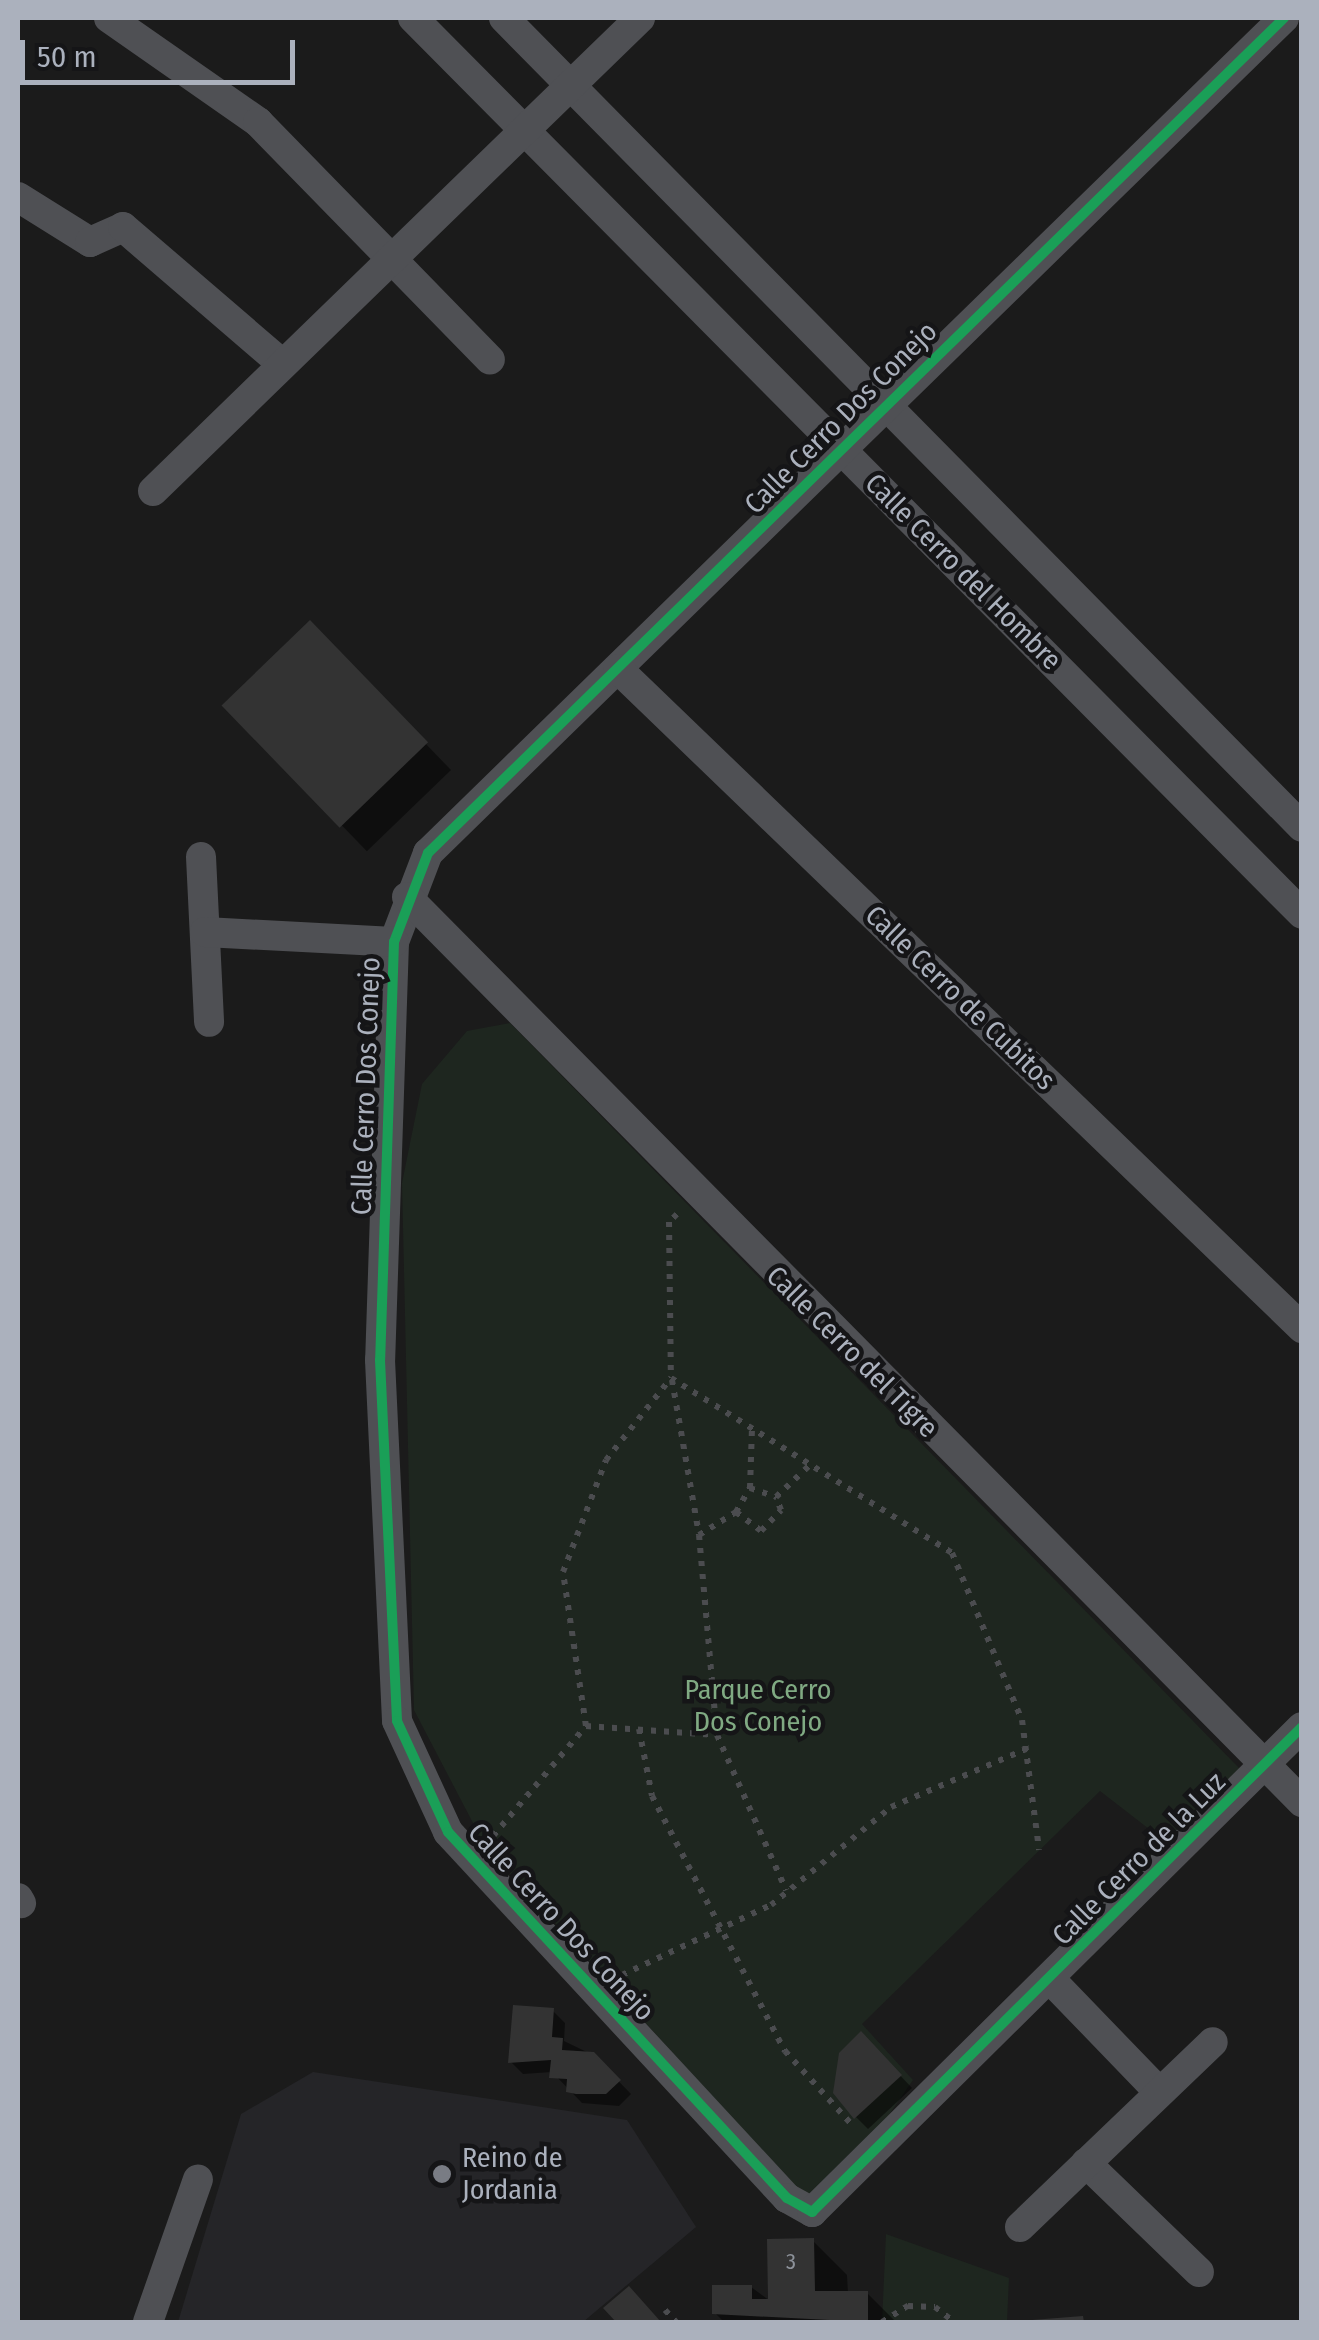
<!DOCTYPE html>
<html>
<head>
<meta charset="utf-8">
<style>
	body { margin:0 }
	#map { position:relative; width:1319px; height:2340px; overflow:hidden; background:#1b1b1b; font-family:"Fira Sans Condensed",sans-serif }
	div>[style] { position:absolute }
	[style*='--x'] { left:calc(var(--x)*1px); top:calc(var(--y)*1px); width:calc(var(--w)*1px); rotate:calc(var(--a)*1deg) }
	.built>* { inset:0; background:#252528 }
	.green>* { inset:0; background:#1e261f }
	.shadow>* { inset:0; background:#0007; transform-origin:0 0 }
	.building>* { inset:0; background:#333; transform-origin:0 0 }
	.path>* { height:6px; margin-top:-3px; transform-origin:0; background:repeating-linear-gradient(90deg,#4b4c4f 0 5px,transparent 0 13px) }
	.street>* { height:30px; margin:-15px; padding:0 15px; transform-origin:15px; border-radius:15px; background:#4f5054 }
	.cycleway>* { height:10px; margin:-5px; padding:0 5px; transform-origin:5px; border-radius:5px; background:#1a9f57 }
	.dots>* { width:28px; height:28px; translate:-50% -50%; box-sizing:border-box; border:5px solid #151517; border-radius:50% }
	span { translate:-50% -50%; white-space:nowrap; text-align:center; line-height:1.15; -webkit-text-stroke:9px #151517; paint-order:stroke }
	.number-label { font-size:22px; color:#8d929a }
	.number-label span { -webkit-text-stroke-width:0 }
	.street-label { font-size:28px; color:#abb1bd }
	.park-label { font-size:28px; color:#80aa83 }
	.poi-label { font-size:28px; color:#abb1bd }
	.left { translate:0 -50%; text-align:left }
	.frame { position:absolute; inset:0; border:20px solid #abb1bd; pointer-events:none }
	.scale { position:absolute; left:20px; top:40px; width:275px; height:45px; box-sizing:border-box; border:5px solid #abb1bd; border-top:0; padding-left:12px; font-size:30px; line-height:35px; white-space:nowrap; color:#abb1bd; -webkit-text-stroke:8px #151517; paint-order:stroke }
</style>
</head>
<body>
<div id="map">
	<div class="built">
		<i style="clip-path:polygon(313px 2072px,627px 2120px,696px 2227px,583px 2322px,178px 2322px,241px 2114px)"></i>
	</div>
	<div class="green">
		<i style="clip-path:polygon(510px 1023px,1240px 1769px,1171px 1846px,1100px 1791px,862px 2024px,913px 2080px,866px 2148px,808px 2202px,485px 1846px,414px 1710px,402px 1183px,422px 1084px,467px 1031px)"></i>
		<i style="clip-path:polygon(886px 2234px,1009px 2278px,1007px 2322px,882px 2322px)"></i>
	</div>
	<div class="shadow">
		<i style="left:310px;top:624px;width:203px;height:117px;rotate:46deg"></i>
		<i style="clip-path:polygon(552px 2010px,565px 2023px,564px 2041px,593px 2055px,631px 2094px,619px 2106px,582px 2103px,552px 2072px,523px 2074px,511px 2062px)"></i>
		<i style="clip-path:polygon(861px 2034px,912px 2088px,868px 2129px,856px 2117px)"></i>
		<i style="clip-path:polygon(813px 2241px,847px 2275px,848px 2293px,867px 2293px,896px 2322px,724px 2322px,715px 2313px,751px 2287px,770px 2301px)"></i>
	</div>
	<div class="building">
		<i style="left:310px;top:620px;width:170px;height:123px;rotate:46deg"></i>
		<i style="clip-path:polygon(513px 2005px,554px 2008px,552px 2037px,563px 2038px,562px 2050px,594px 2052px,621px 2080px,606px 2094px,576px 2094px,566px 2092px,567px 2079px,549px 2078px,551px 2060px,508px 2063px)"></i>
		<i style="clip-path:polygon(861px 2031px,902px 2075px,854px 2119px,833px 2093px,839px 2053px)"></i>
		<i style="clip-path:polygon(814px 2238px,815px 2291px,868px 2291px,868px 2322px,712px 2314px,712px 2285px,752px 2285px,752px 2299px,768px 2299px,767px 2239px)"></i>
		<i style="clip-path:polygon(629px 2286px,661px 2322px,616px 2322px,603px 2308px)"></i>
		<i style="clip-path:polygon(1083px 2316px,1084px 2322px,1032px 2322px,1032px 2320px)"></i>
	</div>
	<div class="path">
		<i style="--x:677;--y:1214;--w:11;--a:135"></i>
		<i style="--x:669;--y:1222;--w:156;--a:89.3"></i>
		<i style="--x:671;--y:1378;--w:331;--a:31.9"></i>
		<i style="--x:952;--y:1553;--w:181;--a:67.3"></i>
		<i style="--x:1022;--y:1720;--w:131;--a:82.5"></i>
		<i style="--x:672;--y:1380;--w:157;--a:80.1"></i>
		<i style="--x:699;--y:1535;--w:201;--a:84.9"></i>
		<i style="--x:717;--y:1735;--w:170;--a:66"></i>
		<i style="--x:750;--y:1488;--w:28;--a:19"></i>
		<i style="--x:736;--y:1512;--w:31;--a:37"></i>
		<i style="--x:761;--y:1531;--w:29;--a:-46"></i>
		<i style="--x:781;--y:1510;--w:14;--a:-111"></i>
		<i style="--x:776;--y:1497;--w:51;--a:-43.4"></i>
		<i style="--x:699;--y:1535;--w:44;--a:-31.9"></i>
		<i style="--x:736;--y:1512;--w:28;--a:-60"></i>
		<i style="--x:750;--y:1488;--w:61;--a:-88.1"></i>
		<i style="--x:586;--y:1726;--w:131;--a:3.9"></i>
		<i style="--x:639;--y:1729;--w:68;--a:79"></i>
		<i style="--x:652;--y:1796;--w:288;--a:62.5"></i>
		<i style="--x:785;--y:2051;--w:103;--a:47.8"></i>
		<i style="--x:493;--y:1836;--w:144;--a:-49.8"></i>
		<i style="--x:586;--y:1726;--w:156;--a:-98.5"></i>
		<i style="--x:563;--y:1572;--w:120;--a:-69"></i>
		<i style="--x:606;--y:1460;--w:105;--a:-51.6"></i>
		<i style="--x:622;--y:1975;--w:165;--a:-25.2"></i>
		<i style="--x:771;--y:1905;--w:155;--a:-39.2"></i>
		<i style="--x:891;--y:1807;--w:147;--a:-23.2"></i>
		<i style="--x:665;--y:2310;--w:16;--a:47"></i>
		<i style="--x:882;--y:2322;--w:31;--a:-32"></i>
		<i style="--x:908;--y:2306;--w:27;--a:2"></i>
		<i style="--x:935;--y:2307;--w:24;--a:38"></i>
	</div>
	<div class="street">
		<i style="--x:109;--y:18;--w:182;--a:34.9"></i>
		<i style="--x:258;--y:122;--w:332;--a:45.7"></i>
		<i style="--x:413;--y:18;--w:1262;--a:45.22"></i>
		<i style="--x:504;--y:18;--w:1136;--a:45.39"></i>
		<i style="--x:1284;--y:18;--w:1196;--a:135.71"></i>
		<i style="--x:428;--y:853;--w:95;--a:110.9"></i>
		<i style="--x:394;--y:942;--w:418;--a:91.9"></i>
		<i style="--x:380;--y:1360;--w:361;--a:87.3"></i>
		<i style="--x:397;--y:1721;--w:122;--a:65.3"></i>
		<i style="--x:448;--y:1832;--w:499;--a:47.2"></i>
		<i style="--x:787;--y:2198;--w:29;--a:29"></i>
		<i style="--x:812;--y:2212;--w:689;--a:-44.71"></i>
		<i style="--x:18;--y:197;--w:85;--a:32"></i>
		<i style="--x:90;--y:242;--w:36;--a:-24"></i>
		<i style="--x:123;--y:227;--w:210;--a:40.7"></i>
		<i style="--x:153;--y:491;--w:679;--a:-44.16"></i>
		<i style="--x:618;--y:669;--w:950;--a:43.93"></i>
		<i style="--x:201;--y:857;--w:165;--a:87.2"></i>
		<i style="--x:407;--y:897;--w:1273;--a:45.32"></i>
		<i style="--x:205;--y:932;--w:189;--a:3"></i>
		<i style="--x:18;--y:1898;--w:6;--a:59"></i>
		<i style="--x:1051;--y:1980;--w:156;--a:46"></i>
		<i style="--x:1086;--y:2163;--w:157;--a:44"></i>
		<i style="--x:1020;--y:2227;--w:267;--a:-43.8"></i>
		<i style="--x:148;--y:2322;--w:151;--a:-70.7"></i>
	</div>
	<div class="cycleway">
		<i style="--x:1284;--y:18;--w:1196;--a:135.71"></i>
		<i style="--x:428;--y:853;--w:95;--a:110.9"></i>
		<i style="--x:394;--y:942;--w:418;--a:91.9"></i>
		<i style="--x:380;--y:1360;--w:361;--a:87.3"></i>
		<i style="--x:397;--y:1721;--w:122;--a:65.3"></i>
		<i style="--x:448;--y:1832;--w:499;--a:47.2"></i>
		<i style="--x:787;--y:2198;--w:29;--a:29"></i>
		<i style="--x:812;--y:2212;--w:689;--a:-44.71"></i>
	</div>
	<div class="dots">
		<i style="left:442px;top:2174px;background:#797c84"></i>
	</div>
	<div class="number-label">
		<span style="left:791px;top:2262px">3</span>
	</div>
	<div class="street-label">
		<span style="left:841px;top:418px;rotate:-45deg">Calle Cerro Dos Conejo</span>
		<span style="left:963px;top:572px;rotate:45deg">Calle Cerro del Hombre</span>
		<span style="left:960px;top:998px;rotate:44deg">Calle Cerro de Cubitos</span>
		<span style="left:366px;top:1086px;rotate:-88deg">Calle Cerro Dos Conejo</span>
		<span style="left:852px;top:1352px;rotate:45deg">Calle Cerro del Tigre</span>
		<span style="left:1139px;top:1859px;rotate:-45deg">Calle Cerro de la Luz</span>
		<span style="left:561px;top:1922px;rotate:47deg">Calle Cerro Dos Conejo</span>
	</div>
	<div class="park-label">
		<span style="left:758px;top:1706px">Parque Cerro<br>Dos Conejo</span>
	</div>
	<div class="poi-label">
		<span class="left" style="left:462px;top:2174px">Reino de<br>Jordania</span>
	</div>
	<div class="frame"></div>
	<div class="scale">50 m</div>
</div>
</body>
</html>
